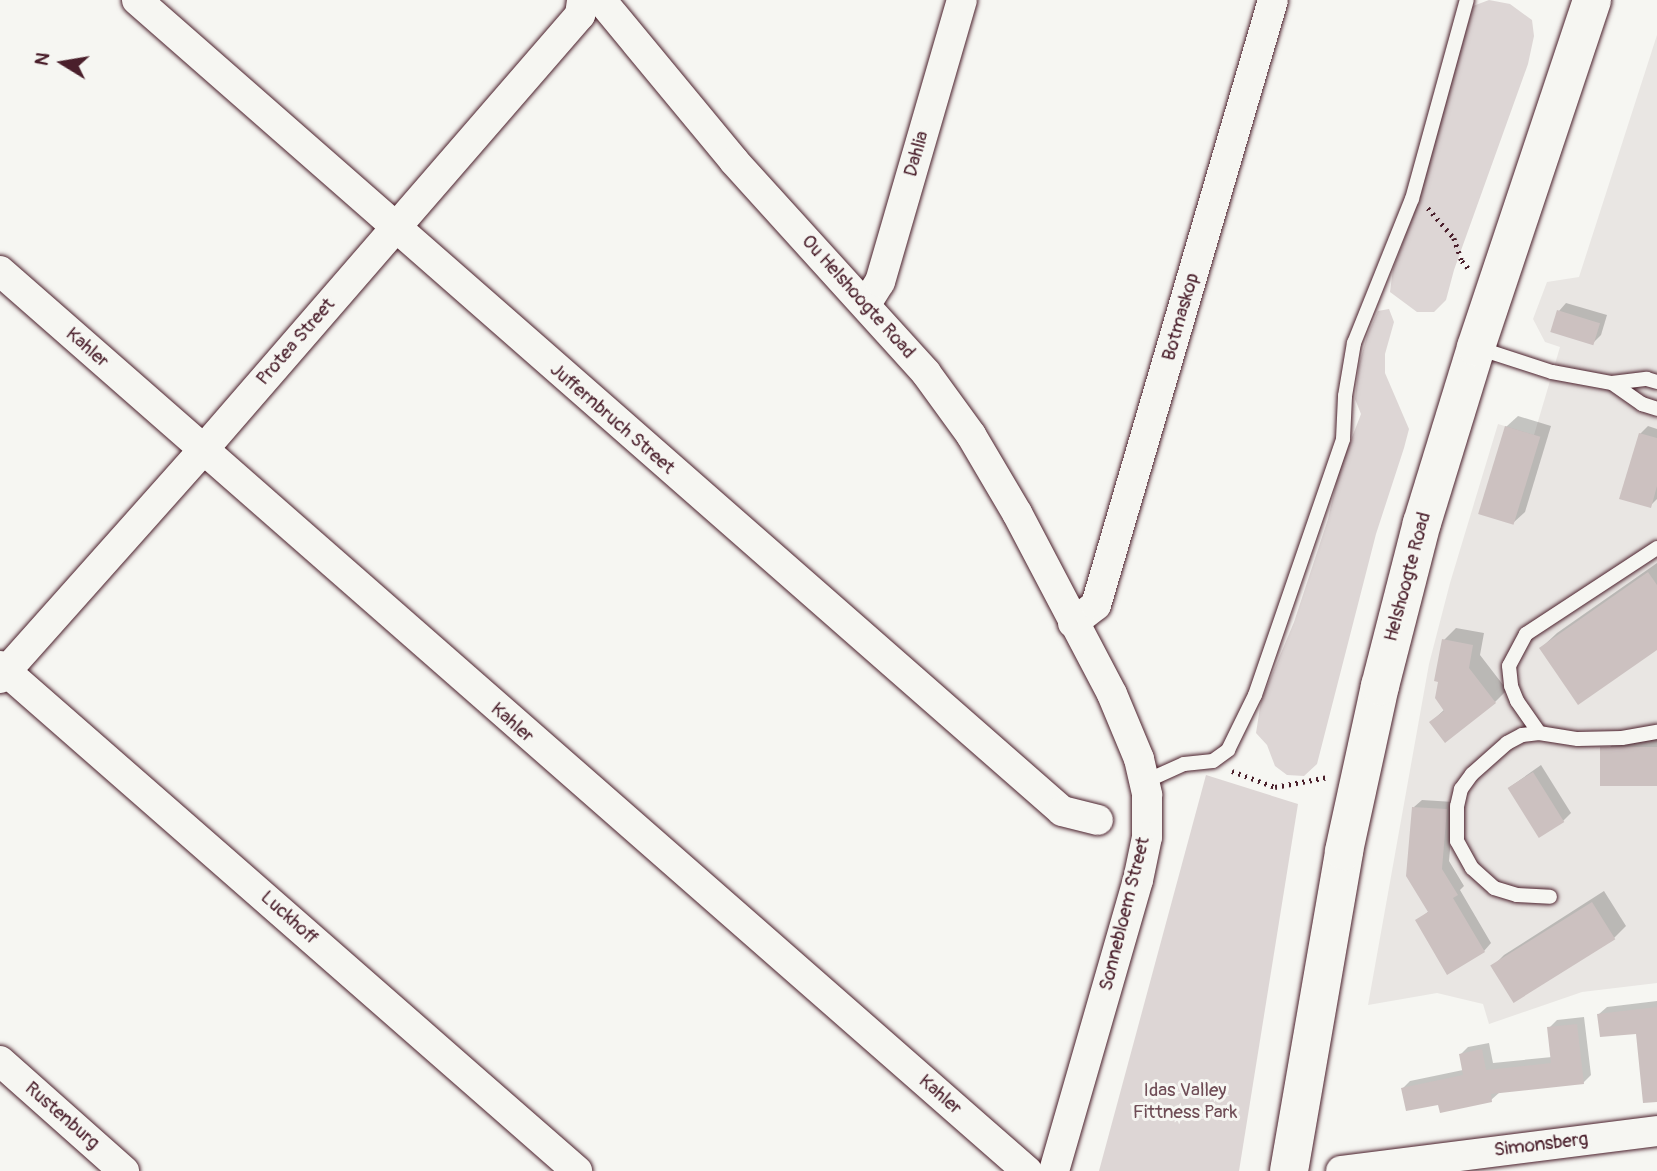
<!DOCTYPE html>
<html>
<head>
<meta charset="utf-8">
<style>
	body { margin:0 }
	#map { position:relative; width:1657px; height:1171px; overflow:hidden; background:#f6f6f2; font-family:Pangolin,sans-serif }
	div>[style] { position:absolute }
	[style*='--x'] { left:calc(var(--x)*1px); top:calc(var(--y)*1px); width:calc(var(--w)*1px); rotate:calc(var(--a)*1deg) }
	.built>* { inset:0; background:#e9e6e3 }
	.green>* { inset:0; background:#ddd6d5 }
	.shadow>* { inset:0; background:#0003 }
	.building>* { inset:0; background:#ccc1c0; transform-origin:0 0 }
	.path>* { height:4.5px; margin-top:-2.25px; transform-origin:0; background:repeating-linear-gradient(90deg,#4a1f2b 0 2px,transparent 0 7px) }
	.roads { filter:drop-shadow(0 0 2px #4a1f2b) drop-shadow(0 0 2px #4a1f2b) }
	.service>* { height:14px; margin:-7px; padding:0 7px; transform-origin:7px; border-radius:7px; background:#f6f6f2 }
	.minor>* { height:30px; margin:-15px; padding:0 15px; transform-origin:15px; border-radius:15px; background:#f6f6f2 }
	.secondary>* { height:38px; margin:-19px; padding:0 19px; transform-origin:19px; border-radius:19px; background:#f6f6f2 }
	span { translate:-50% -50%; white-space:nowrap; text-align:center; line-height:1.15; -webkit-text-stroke:6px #f6f6f2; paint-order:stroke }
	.street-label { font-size:19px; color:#4a1f2b }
	.park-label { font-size:19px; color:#6f4d56 }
	.north { position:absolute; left:28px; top:28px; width:70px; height:70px; -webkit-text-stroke:5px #f6f6f2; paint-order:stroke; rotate:281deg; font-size:19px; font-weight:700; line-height:28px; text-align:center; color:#4a1f2b }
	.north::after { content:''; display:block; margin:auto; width:24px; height:32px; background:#4a1f2b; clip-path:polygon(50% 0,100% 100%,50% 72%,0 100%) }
</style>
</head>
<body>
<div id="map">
	<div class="built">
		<i style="clip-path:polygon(1657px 35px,1657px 983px,1582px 992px,1489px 1024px,1483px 1004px,1437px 993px,1368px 1005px,1429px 664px,1450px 583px,1498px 424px,1534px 435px,1560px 347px,1545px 342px,1533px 319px,1547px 282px,1579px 277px)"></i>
	</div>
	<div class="green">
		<i style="clip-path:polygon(1489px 0,1510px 4px,1532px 20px,1534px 36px,1528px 64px,1454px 270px,1446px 300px,1434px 312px,1417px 312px,1390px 292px,1393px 269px,1414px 213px,1473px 6px)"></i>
		<i style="clip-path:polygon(1389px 309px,1394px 322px,1385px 354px,1385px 373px,1409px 429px,1404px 448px,1376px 534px,1317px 764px,1304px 776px,1287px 775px,1275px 766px,1267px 745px,1256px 733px,1261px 701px,1294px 622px,1328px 519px,1339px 471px,1361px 414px,1355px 399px,1359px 365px,1367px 336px,1378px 311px)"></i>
		<i style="clip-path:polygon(1206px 775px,1298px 804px,1239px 1171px,1099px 1171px)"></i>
	</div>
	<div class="shadow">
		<i style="clip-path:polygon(1566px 303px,1607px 315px,1601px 335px,1593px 343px,1559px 311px)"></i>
		<i style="clip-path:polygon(1518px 416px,1551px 426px,1525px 512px,1513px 523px,1506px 427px)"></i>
		<i style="clip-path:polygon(1648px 426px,1657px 429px,1657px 499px,1650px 506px,1640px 434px)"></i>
		<i style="clip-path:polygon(1657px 563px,1657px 648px,1541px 648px,1557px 633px)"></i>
		<i style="clip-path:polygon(1456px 628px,1484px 633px,1480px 655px,1507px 690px,1495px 702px,1431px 722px,1445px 709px,1444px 640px)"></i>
		<i style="clip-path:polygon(1657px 738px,1657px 784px,1602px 755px,1614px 743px)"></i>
		<i style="clip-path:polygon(1541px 765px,1571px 813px,1563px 821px,1510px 787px)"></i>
		<i style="clip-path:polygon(1422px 800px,1454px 802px,1449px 861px,1464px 886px,1460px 890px,1491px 943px,1484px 951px,1417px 921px,1429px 911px,1414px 807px)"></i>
		<i style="clip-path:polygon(1604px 891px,1626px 926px,1614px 938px,1514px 1001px,1492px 967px,1504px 955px)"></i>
		<i style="clip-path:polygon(1657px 1001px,1657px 1073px,1637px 1032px,1599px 1014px,1607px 1007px)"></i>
		<i style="clip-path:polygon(1584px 1017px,1591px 1075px,1583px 1083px,1500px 1092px,1491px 1100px,1439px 1103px,1403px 1088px,1410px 1081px,1463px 1070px,1460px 1055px,1468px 1047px,1489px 1043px,1493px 1063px,1552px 1057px,1549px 1028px,1557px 1020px)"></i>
	</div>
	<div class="building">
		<i style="left:1557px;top:310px;width:45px;height:23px;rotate:17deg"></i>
		<i style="left:1505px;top:426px;width:37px;height:92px;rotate:17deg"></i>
		<i style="clip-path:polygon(1639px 433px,1657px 438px,1657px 486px,1651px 508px,1619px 499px)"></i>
		<i style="clip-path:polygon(1648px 572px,1657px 585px,1657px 650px,1578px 705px,1539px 648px)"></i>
		<i style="clip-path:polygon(1442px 639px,1473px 645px,1469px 668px,1496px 703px,1445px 743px,1429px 722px,1444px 711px,1435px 698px,1438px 682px,1434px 681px)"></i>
		<i style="left:1657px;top:747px;width:39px;height:57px;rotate:90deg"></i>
		<i style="left:1533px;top:772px;width:59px;height:30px;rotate:58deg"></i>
		<i style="clip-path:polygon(1412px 807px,1447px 809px,1442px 869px,1458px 895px,1453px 898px,1485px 952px,1447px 975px,1415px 920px,1428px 912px,1406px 876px)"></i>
		<i style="left:1592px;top:902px;width:44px;height:120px;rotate:58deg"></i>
		<i style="clip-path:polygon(1657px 1007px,1657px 1102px,1643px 1103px,1636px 1034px,1600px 1037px,1597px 1014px)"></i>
		<i style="clip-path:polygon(1577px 1024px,1584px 1084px,1491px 1094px,1492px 1102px,1440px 1113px,1438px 1105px,1406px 1111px,1401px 1088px,1463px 1075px,1459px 1054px,1482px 1049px,1486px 1070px,1551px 1063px,1547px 1027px)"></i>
	</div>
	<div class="path">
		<i style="--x:1428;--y:208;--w:40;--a:49"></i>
		<i style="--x:1454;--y:238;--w:24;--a:71"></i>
		<i style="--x:1462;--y:261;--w:11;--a:49"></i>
		<i style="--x:1232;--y:771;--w:46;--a:20.4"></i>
		<i style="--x:1275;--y:787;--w:54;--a:-10.7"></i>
	</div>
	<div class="roads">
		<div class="service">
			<i style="--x:1478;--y:348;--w:78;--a:18"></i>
			<i style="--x:1552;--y:372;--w:61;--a:10.4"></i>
			<i style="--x:1612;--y:383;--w:35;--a:-7"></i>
			<i style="--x:1647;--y:379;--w:10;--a:17"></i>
			<i style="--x:1612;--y:383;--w:37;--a:35"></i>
			<i style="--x:1642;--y:404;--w:16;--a:18"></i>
			<i style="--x:1657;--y:548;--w:157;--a:146.7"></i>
			<i style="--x:1526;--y:634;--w:36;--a:118"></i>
			<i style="--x:1509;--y:666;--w:20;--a:84"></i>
			<i style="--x:1511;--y:686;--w:16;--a:68"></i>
			<i style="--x:1517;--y:701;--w:39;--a:55"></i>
			<i style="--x:1539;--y:733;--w:39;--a:9"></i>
			<i style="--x:1578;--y:739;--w:44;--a:-1.3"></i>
			<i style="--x:1622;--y:738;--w:36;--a:-10"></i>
			<i style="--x:1539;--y:733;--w:17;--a:173"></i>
			<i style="--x:1522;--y:735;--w:17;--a:152"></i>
			<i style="--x:1507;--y:743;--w:47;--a:138.5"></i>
			<i style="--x:1472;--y:774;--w:19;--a:126"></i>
			<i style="--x:1461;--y:789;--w:17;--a:103"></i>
			<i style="--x:1457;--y:806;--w:35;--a:90"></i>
			<i style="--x:1457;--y:841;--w:31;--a:61"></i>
			<i style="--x:1472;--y:868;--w:30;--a:42"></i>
			<i style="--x:1494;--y:888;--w:24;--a:17"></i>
			<i style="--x:1517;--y:895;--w:33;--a:3"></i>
			<i style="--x:1144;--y:782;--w:44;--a:-24.2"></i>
			<i style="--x:1184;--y:764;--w:29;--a:-6"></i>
			<i style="--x:1213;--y:761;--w:19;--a:-36"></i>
			<i style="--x:1228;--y:750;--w:61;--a:-63.9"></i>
			<i style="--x:1255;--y:695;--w:271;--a:-71"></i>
			<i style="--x:1343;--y:439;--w:43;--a:-87.3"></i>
			<i style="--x:1345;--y:396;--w:54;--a:-80.4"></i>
			<i style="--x:1354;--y:343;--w:155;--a:-68.1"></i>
			<i style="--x:1412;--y:199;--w:206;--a:-74.6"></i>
		</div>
		<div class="minor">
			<i style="--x:137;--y:0;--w:1230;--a:41.24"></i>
			<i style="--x:1062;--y:811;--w:37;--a:14"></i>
			<i style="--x:601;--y:0;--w:209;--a:50.4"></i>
			<i style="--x:734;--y:161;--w:286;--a:47.8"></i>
			<i style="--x:926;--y:373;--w:77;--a:54"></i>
			<i style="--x:971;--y:435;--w:91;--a:59.5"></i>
			<i style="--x:1017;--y:513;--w:204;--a:62.3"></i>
			<i style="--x:1112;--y:694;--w:70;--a:67.4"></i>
			<i style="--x:1139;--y:759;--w:37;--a:77"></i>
			<i style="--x:1147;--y:795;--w:42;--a:90"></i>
			<i style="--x:1147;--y:837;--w:44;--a:101.8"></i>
			<i style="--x:1138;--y:880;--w:303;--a:106.1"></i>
			<i style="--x:0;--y:271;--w:1366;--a:41.23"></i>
			<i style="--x:866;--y:304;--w:26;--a:-58"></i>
			<i style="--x:880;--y:282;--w:294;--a:-73.8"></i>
			<i style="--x:1073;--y:623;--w:29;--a:-38"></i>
			<i style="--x:1096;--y:605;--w:630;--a:-73.69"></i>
			<i style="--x:0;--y:666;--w:767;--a:41.19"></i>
			<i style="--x:0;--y:678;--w:305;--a:-48.3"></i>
			<i style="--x:203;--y:450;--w:576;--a:-49.09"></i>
			<i style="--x:580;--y:15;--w:15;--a:-82"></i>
			<i style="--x:0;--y:1061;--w:166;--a:41.6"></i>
			<i style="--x:1341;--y:1171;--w:319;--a:-7.2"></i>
		</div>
		<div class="secondary">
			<i style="--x:1289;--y:1171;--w:325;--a:-80.2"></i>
			<i style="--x:1344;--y:851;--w:169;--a:-77.7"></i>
			<i style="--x:1380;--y:686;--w:168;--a:-75.6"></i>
			<i style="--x:1422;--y:523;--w:184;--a:-72.9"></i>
			<i style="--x:1476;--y:347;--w:366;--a:-71.5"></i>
		</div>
	</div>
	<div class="street-label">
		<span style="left:917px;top:154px;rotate:-74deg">Dahlia</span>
		<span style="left:858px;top:297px;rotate:48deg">Ou Helshoogte Road</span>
		<span style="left:1181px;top:317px;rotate:-74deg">Botmaskop</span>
		<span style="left:296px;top:342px;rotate:-49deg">Protea Street</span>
		<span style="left:87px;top:348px;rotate:41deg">Kahler</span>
		<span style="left:612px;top:419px;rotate:41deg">Juffernbruch Street</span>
		<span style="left:1408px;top:577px;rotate:-75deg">Helshoogte Road</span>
		<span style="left:512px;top:723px;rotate:41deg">Kahler</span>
		<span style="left:1125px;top:914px;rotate:-76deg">Sonnebloem Street</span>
		<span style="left:289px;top:918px;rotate:42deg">Luckhoff</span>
		<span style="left:940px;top:1095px;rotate:41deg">Kahler</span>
		<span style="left:62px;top:1116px;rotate:41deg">Rustenburg</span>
		<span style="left:1541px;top:1145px;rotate:-7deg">Simonsberg</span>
	</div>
	<div class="park-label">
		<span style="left:1185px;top:1102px">Idas Valley<br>Fittness Park</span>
	</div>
	<div class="north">N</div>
</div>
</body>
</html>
